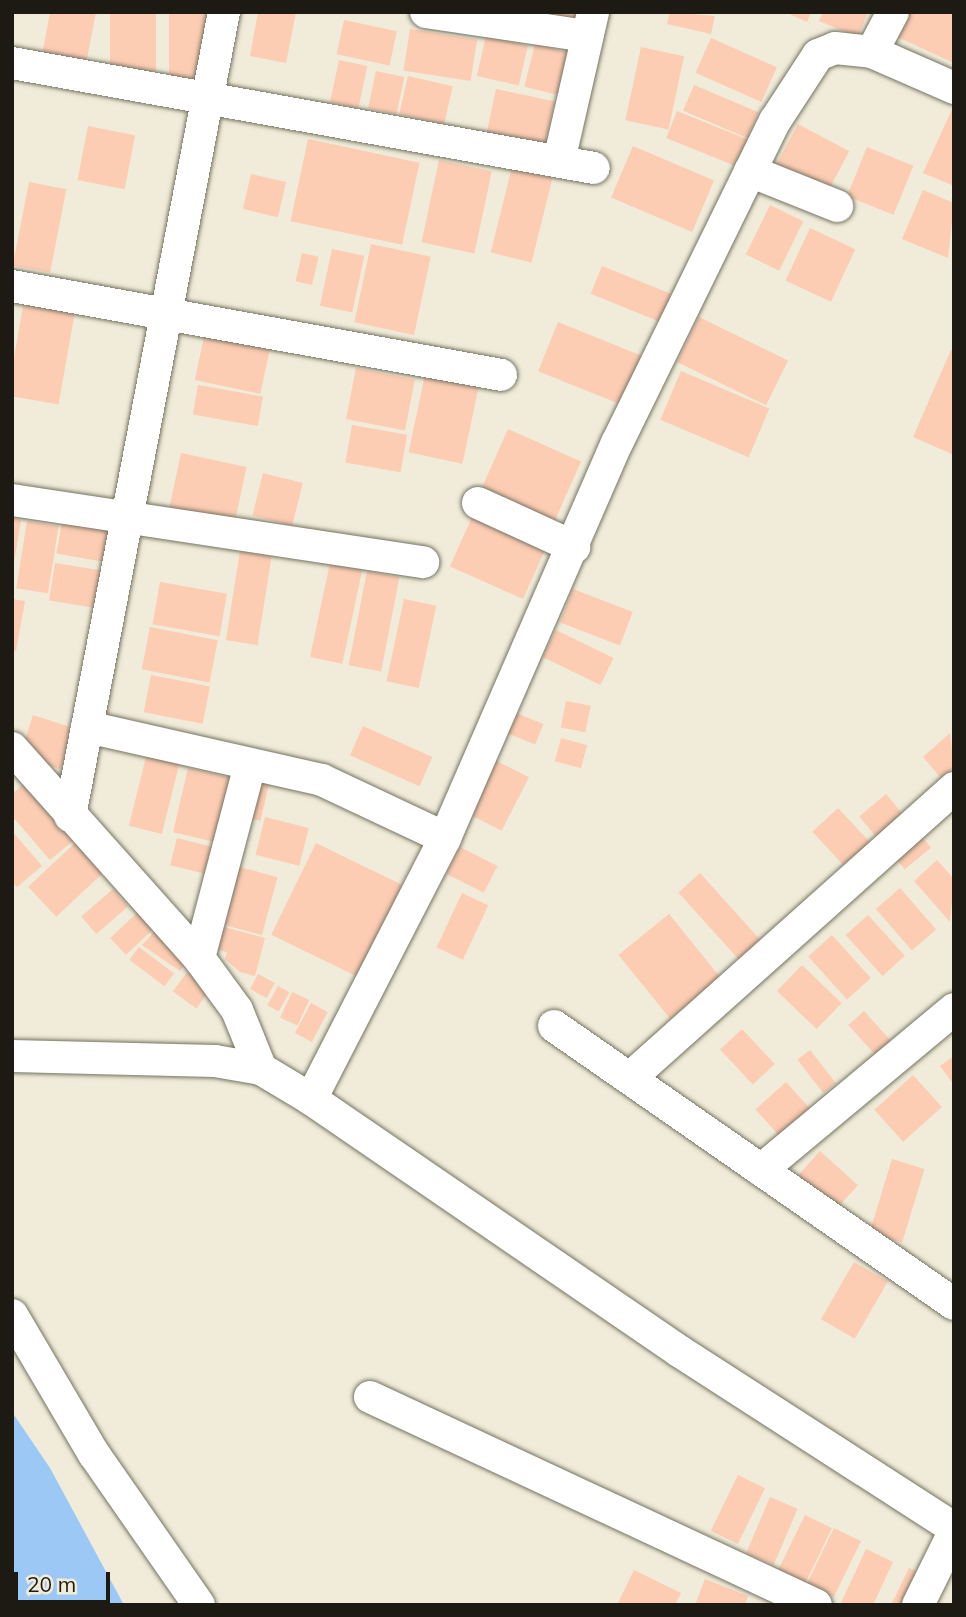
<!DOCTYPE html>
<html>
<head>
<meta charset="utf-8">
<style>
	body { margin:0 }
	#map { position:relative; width:966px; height:1617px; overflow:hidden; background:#f0ecd9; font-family:Mulish,sans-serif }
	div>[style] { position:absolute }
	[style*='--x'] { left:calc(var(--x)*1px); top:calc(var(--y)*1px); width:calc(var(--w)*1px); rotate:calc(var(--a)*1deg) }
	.water>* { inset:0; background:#9bc8f5 }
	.building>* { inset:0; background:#fcccb3; transform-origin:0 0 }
	.roads { filter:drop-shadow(0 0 2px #767362) drop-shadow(0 0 2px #767362) }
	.minor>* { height:32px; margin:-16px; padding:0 16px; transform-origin:16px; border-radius:16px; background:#fff }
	span { translate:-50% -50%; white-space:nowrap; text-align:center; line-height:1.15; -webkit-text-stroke:5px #f0ecd9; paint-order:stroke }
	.frame { position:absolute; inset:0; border:14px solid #1c1a13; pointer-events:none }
	.scale { position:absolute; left:14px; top:1572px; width:96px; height:32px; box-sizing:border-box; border:4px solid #1c1a13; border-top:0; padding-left:9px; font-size:21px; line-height:24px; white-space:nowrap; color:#1c1a13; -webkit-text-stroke:5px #f0ecd9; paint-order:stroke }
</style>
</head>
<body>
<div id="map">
	<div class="water">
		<i style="clip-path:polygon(12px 1412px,50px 1468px,124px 1605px,12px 1605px)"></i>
	</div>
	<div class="building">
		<i style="clip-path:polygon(50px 12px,96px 12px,85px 69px,41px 61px)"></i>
		<i style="left:110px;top:12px;width:46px;height:59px"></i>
		<i style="left:169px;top:12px;width:46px;height:69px"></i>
		<i style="clip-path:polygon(258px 12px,296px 12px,286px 63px,250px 56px)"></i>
		<i style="clip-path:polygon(533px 12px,592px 12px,589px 26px)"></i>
		<i style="clip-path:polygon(670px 12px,715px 16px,711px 34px,667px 24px)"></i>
		<i style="clip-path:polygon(785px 12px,811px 12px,807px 22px)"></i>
		<i style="clip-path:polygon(823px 12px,868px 12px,858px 37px,819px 21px)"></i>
		<i style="clip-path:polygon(905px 12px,954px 12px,954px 63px,895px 36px)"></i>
		<i style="left:344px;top:20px;width:54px;height:35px;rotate:12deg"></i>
		<i style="left:410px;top:29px;width:68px;height:42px;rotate:9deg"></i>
		<i style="left:486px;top:36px;width:43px;height:41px;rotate:13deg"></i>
		<i style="left:711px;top:38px;width:72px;height:38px;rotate:24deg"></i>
		<i style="left:535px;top:44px;width:42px;height:44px;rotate:14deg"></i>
		<i style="left:641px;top:47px;width:44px;height:75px;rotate:12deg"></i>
		<i style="left:339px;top:60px;width:29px;height:43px;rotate:12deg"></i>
		<i style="left:376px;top:71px;width:29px;height:38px;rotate:12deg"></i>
		<i style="left:408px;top:76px;width:46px;height:39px;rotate:13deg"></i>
		<i style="left:694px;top:85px;width:70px;height:28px;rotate:23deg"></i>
		<i style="left:496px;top:89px;width:60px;height:47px;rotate:12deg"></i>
		<i style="clip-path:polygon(954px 105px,954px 186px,923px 173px)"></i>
		<i style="left:677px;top:111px;width:79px;height:29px;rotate:22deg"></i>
		<i style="left:798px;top:124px;width:58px;height:46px;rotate:28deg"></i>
		<i style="left:88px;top:126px;width:48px;height:55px;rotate:11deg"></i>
		<i style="left:308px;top:139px;width:114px;height:84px;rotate:12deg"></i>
		<i style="left:633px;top:146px;width:88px;height:56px;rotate:23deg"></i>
		<i style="left:867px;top:147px;width:50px;height:53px;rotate:22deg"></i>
		<i style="left:439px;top:160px;width:54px;height:84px;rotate:12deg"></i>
		<i style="left:512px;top:167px;width:42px;height:88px;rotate:14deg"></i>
		<i style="left:251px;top:174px;width:36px;height:36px;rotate:13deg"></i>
		<i style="left:29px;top:182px;width:38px;height:85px;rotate:11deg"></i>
		<i style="clip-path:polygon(923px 190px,954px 203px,948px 258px,902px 239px)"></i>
		<i style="left:770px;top:205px;width:37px;height:55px;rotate:26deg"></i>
		<i style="left:810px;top:228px;width:50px;height:58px;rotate:25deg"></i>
		<i style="left:371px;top:244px;width:61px;height:80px;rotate:12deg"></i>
		<i style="left:332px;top:249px;width:33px;height:58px;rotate:12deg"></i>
		<i style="left:302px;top:253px;width:17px;height:29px;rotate:13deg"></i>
		<i style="left:602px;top:266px;width:89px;height:30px;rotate:22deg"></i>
		<i style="left:24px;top:301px;width:52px;height:96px;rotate:10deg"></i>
		<i style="left:699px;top:317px;width:99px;height:50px;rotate:26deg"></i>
		<i style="left:558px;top:322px;width:94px;height:53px;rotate:22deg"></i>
		<i style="left:205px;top:332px;width:67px;height:49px;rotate:12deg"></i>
		<i style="clip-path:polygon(951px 350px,954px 352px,954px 455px,913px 437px)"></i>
		<i style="left:356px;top:368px;width:60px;height:52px;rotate:11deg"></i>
		<i style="left:681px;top:371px;width:96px;height:53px;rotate:23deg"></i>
		<i style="left:425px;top:375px;width:55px;height:79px;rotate:12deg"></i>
		<i style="left:198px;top:385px;width:66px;height:30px;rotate:10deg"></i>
		<i style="left:352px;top:425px;width:56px;height:38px;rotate:10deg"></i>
		<i style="left:508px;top:429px;width:80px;height:64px;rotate:24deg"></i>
		<i style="left:181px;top:453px;width:67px;height:62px;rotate:12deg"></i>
		<i style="left:263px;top:473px;width:41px;height:44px;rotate:14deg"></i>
		<i style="left:476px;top:508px;width:80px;height:64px;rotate:24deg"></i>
		<i style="left:63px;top:516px;width:59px;height:38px;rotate:10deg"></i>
		<i style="clip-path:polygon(12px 518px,21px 520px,14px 563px,12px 563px)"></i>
		<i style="left:27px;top:521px;width:32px;height:68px;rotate:9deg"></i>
		<i style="left:240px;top:551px;width:32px;height:90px;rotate:9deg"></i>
		<i style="left:55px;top:563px;width:57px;height:38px;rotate:9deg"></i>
		<i style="left:330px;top:563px;width:33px;height:96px;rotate:12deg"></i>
		<i style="left:367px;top:571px;width:33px;height:96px;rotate:11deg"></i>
		<i style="left:160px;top:582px;width:68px;height:43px;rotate:10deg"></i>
		<i style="left:573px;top:589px;width:64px;height:36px;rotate:21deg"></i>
		<i style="clip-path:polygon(12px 599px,25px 601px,16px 651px,12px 650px)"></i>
		<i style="left:404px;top:599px;width:33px;height:84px;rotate:12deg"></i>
		<i style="left:150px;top:627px;width:69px;height:43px;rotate:11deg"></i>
		<i style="left:556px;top:630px;width:64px;height:30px;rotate:26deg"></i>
		<i style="left:151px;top:675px;width:60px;height:38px;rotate:11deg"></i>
		<i style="left:566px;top:701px;width:25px;height:27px;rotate:11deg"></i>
		<i style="left:511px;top:711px;width:35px;height:22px;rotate:22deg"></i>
		<i style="left:33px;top:715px;width:43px;height:43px;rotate:18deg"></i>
		<i style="left:363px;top:726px;width:76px;height:32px;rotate:24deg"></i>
		<i style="clip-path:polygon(950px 733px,954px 768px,941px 778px,923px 757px)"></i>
		<i style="left:561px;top:738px;width:27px;height:24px;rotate:15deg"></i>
		<i style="left:147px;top:753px;width:34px;height:75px;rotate:14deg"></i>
		<i style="left:495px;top:760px;width:38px;height:60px;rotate:27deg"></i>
		<i style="left:188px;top:768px;width:47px;height:66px;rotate:13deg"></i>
		<i style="left:249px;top:773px;width:22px;height:44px;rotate:13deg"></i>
		<i style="clip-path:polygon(26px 782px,75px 839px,50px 860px,12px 816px,12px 794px)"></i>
		<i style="left:886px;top:794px;width:33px;height:35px;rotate:50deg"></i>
		<i style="left:838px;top:808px;width:49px;height:35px;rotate:47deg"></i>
		<i style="left:265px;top:817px;width:45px;height:39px;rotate:14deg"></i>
		<i style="clip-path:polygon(12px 831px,42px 866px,17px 887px,12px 882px)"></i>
		<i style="left:919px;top:833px;width:19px;height:34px;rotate:51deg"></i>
		<i style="left:177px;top:838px;width:46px;height:28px;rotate:14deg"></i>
		<i style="left:75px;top:843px;width:41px;height:64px;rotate:47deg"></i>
		<i style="left:316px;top:843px;width:96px;height:102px;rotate:26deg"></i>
		<i style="left:460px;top:847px;width:42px;height:30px;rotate:27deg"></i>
		<i style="clip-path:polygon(937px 860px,954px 879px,950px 922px,914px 881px)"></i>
		<i style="left:236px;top:866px;width:43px;height:60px;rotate:15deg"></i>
		<i style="left:700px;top:873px;width:101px;height:29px;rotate:48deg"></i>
		<i style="left:900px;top:888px;width:55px;height:32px;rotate:49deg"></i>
		<i style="left:113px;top:889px;width:23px;height:42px;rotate:49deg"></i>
		<i style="left:462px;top:893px;width:29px;height:60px;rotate:25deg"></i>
		<i style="left:138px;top:912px;width:23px;height:38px;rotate:47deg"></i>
		<i style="left:669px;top:914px;width:82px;height:65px;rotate:51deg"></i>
		<i style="left:868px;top:915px;width:55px;height:30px;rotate:48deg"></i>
		<i style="clip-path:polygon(220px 926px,265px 938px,255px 976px,240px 972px,225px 959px,227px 952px,214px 949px)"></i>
		<i style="clip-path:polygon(155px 931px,187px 961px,180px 971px,142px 945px)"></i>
		<i style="left:832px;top:935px;width:58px;height:32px;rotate:48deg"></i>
		<i style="left:139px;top:947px;width:44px;height:16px;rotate:37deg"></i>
		<i style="left:802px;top:965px;width:55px;height:36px;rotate:44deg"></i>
		<i style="left:187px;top:972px;width:29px;height:24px;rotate:36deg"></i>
		<i style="left:258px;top:974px;width:19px;height:17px;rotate:28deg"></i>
		<i style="left:278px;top:986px;width:13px;height:22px;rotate:29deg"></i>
		<i style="left:292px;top:992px;width:19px;height:28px;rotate:25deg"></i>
		<i style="left:311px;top:1003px;width:19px;height:34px;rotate:28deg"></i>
		<i style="left:864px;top:1011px;width:45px;height:21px;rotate:48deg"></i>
		<i style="left:742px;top:1029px;width:48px;height:30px;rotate:47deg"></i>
		<i style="left:810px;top:1050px;width:42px;height:16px;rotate:52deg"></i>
		<i style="clip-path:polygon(954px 1056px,954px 1085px,940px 1066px)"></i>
		<i style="left:913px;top:1075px;width:43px;height:52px;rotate:48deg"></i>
		<i style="left:786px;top:1082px;width:36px;height:41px;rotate:48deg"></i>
		<i style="left:820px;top:1151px;width:51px;height:41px;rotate:42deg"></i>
		<i style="left:892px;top:1159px;width:34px;height:77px;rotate:17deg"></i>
		<i style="left:854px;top:1262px;width:39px;height:66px;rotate:30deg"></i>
		<i style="left:738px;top:1475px;width:30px;height:62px;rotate:26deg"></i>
		<i style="left:770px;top:1497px;width:30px;height:61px;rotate:23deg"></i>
		<i style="left:805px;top:1515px;width:30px;height:62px;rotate:26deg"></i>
		<i style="left:834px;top:1528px;width:30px;height:62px;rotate:26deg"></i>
		<i style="clip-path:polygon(866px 1549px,893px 1562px,873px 1605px,840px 1605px)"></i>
		<i style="clip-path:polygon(909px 1568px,928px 1577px,915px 1605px,891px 1605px)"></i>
		<i style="clip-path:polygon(634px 1570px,681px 1593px,675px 1605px,617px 1605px)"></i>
		<i style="clip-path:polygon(705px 1579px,748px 1596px,745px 1605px,695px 1605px)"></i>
	</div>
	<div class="roads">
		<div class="minor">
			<i style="--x:426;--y:12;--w:163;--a:8.5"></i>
			<i style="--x:872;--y:52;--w:45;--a:-62.3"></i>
			<i style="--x:12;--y:63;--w:591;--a:10.23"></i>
			<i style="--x:559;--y:161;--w:153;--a:-77.1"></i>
			<i style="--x:750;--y:171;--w:94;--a:21.9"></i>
			<i style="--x:12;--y:286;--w:497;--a:10.3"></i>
			<i style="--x:12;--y:500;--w:416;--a:8.6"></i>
			<i style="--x:478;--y:503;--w:106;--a:24.6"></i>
			<i style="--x:87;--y:727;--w:241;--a:12.7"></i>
			<i style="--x:322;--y:780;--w:136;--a:25.2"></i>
			<i style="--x:12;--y:748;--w:281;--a:48.3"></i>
			<i style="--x:199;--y:958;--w:64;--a:53.8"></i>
			<i style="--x:237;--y:1010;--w:64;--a:67.9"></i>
			<i style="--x:70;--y:816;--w:819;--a:-79.16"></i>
			<i style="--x:199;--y:958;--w:200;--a:-75.2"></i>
			<i style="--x:554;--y:1026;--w:487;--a:34.8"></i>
			<i style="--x:12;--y:1056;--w:203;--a:1.4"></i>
			<i style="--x:215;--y:1061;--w:47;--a:9.9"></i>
			<i style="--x:261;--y:1069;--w:58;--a:31"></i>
			<i style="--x:311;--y:1099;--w:293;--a:-62.8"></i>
			<i style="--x:445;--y:838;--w:431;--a:-66.5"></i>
			<i style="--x:617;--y:443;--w:359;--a:-63.9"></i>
			<i style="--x:775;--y:121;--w:79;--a:-56.9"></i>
			<i style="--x:818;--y:55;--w:18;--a:-22"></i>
			<i style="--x:835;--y:48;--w:37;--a:6"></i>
			<i style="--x:872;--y:52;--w:90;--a:23.7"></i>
			<i style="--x:630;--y:1078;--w:435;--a:-41.8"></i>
			<i style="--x:311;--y:1099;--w:446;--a:34.4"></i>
			<i style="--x:679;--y:1351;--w:327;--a:32.8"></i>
			<i style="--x:761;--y:1170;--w:251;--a:-39.8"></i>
			<i style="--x:12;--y:1315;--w:161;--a:59.5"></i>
			<i style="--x:94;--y:1454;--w:184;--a:55.2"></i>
			<i style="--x:370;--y:1397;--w:492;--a:25"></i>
			<i style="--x:918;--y:1605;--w:81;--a:-63.7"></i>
		</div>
	</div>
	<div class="frame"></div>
	<div class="scale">20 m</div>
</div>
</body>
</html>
